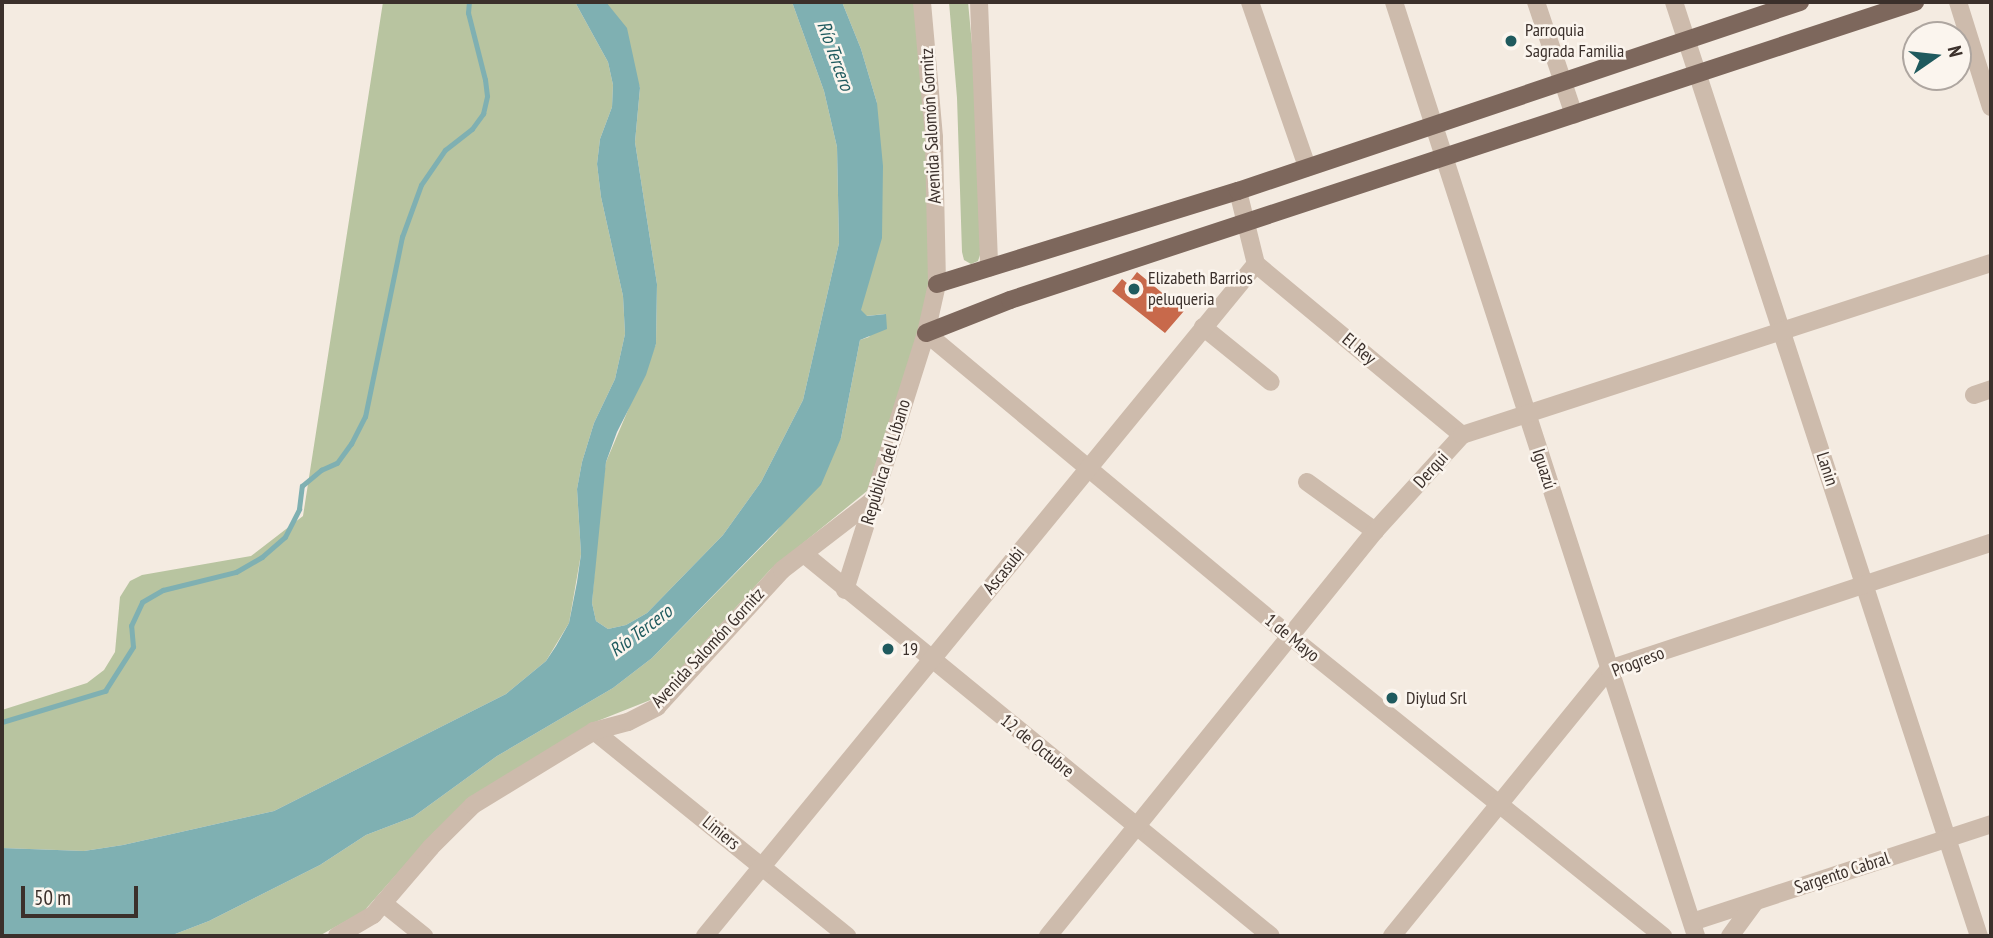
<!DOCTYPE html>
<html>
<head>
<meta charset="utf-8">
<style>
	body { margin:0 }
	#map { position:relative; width:1993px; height:938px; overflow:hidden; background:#f4ebe1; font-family:"PT Sans Narrow",sans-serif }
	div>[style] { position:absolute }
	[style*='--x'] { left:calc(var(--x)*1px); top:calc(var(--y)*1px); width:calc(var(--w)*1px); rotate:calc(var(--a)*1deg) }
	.green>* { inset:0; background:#b8c4a0 }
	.water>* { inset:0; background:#7fb0b2 }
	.stream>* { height:4.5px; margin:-2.25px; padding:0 2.25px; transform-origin:2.25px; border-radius:2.25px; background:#7fb0b2 }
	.building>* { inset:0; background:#c8694b }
	.minor>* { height:18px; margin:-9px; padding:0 9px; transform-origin:9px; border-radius:9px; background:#cdbbac }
	.major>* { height:18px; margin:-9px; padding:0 9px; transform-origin:9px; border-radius:9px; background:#7d675c }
	.dots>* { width:19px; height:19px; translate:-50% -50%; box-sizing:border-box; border:4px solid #fbf5ee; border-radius:50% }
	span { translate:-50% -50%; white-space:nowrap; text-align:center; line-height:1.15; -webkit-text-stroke:5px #fbf5ee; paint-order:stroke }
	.poi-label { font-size:18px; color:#3b302b }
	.left { translate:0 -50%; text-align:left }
	.street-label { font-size:18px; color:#3b302b }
	.water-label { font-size:19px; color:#1f5a5e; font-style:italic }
	.frame { position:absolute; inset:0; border:4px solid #3b302b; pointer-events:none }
	.north { position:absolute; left:1902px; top:21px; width:70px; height:70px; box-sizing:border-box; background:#fbf5ee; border:2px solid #aea6a0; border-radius:50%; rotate:76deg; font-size:19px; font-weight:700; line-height:28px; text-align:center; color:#3b302b }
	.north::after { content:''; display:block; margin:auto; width:24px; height:32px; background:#1f5a5e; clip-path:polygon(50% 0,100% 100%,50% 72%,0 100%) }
	.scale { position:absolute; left:21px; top:886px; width:117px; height:32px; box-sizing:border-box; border:4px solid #3b302b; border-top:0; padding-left:9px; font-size:21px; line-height:24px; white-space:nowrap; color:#3b302b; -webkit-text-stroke:5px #fbf5ee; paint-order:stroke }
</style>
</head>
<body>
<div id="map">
	<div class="green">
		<i style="clip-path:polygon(383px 2px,575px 2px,608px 62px,613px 85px,612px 107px,600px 139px,597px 164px,601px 197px,623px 296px,625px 334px,615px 379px,594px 423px,582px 462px,577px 489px,581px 554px,569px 623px,546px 661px,506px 694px,274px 811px,123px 845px,84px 851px,2px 848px,2px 710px,87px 683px,104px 670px,115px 652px,120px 597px,130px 581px,142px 575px,251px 556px,303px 516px)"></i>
		<i style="clip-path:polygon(606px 2px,792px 2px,824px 91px,837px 147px,839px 243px,803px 400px,761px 482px,723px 535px,647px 613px,626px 625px,608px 629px,596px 621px,592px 603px,600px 501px,606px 462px,656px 344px,657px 284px,635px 142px,640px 88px)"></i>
		<i style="clip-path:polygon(842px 2px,915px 2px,926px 138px,929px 284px,919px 332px,867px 491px,770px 570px,653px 699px,590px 724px,435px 831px,364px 911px,319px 936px,170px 936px,209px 921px,320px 865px,366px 835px,413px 817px,497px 756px,613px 688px,652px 658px,777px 531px,841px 438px,860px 340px,869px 337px,885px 314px,866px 316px,860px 310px,877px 103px,861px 49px)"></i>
		<i style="clip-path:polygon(949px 2px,968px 2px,973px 55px,981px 252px,978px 261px,971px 264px,964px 260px,962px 252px,957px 98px)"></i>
	</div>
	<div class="water">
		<i style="clip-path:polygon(575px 2px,606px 2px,627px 28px,640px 88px,635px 142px,657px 284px,656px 344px,646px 375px,617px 432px,606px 462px,592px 603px,596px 621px,608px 629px,626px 625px,647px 613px,723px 535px,761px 482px,803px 400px,839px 243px,837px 147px,824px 91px,792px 2px,842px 2px,861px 49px,877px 103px,883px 166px,882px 238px,861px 310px,867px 316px,886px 314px,887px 329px,860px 340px,841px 438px,821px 485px,652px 658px,613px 688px,497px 756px,413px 817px,366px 835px,320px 865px,209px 921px,170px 936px,2px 936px,2px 848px,84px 851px,123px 845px,274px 811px,506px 694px,546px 661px,556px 646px,569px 623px,577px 582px,581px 554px,577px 489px,582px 462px,594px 423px,615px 379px,625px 334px,623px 296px,601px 197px,597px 164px,600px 139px,612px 107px,613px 85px,608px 62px)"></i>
	</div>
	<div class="stream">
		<i style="--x:2;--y:722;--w:108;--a:-16.8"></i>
		<i style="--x:105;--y:691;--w:52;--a:-57.5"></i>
		<i style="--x:133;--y:647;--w:21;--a:-95"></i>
		<i style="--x:131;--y:626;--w:26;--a:-65"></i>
		<i style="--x:142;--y:602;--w:24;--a:-30"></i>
		<i style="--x:163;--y:590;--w:75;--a:-13.9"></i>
		<i style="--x:236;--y:572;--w:30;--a:-30"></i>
		<i style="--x:262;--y:557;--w:30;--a:-41"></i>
		<i style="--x:285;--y:537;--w:31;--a:-63"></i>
		<i style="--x:299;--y:509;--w:23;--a:-83"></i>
		<i style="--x:302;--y:486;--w:25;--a:-40"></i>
		<i style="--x:321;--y:470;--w:17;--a:-24"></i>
		<i style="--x:337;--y:463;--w:24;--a:-54"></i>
		<i style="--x:351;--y:444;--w:30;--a:-63"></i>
		<i style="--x:365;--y:417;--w:184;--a:-78.4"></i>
		<i style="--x:402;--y:237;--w:55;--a:-69.9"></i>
		<i style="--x:421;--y:185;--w:42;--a:-55.6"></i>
		<i style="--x:445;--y:150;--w:34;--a:-38"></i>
		<i style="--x:472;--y:129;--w:19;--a:-54"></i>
		<i style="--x:483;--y:114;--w:18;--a:-77"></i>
		<i style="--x:487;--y:96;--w:16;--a:-97"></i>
		<i style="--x:485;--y:80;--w:69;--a:-104.2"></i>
		<i style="--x:468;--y:13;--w:11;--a:-85"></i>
	</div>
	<div class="building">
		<i style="clip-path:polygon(1137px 272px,1184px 311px,1165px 333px,1112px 291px,1122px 279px,1128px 284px)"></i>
	</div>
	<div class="minor">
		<i style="--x:979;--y:2;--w:266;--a:87.8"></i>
		<i style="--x:1250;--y:2;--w:175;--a:70.9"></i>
		<i style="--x:1394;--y:2;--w:982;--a:72.08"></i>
		<i style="--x:1536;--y:2;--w:119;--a:71.4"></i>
		<i style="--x:1674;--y:2;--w:983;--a:71.92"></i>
		<i style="--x:1958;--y:2;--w:110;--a:72.6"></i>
		<i style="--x:1256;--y:264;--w:268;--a:39.7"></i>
		<i style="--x:1203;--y:327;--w:87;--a:39"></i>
		<i style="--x:926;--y:333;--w:474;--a:39.8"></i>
		<i style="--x:1290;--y:636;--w:479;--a:38.8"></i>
		<i style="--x:1974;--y:395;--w:18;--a:-19"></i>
		<i style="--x:1307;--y:482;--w:84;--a:35.8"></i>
		<i style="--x:804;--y:554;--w:603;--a:39.28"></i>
		<i style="--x:845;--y:590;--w:269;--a:-72.5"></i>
		<i style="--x:926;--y:333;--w:50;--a:-77.3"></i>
		<i style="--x:937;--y:284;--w:147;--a:-91.2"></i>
		<i style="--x:934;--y:137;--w:136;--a:-95.1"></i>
		<i style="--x:594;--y:731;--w:326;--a:39"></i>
		<i style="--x:383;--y:903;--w:53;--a:38.8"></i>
		<i style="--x:1692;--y:922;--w:315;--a:-18.1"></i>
		<i style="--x:337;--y:936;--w:42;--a:-30.3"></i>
		<i style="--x:373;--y:915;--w:89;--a:-49.5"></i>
		<i style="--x:431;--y:847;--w:59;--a:-45"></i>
		<i style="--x:473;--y:805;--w:142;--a:-31.4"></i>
		<i style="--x:594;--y:731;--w:35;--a:-15"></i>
		<i style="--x:628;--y:722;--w:33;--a:-27"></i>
		<i style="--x:657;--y:707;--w:185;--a:-47.6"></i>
		<i style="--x:782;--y:570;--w:118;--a:-37.5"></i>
		<i style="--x:705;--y:936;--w:869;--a:-50.65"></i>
		<i style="--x:1256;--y:264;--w:75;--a:-103.9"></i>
		<i style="--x:1048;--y:936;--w:521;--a:-51.08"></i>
		<i style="--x:1375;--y:531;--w:130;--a:-47.8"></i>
		<i style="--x:1462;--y:435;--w:556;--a:-18.01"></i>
		<i style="--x:1392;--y:936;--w:344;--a:-50.9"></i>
		<i style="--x:1609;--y:669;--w:402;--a:-18.3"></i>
		<i style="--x:1730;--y:936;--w:42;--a:-53.7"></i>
	</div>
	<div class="major">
		<i style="--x:937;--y:284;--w:315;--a:-17.2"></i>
		<i style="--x:1238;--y:191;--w:593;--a:-18.59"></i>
		<i style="--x:926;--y:333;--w:90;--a:-21.4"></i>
		<i style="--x:1010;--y:300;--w:953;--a:-18.23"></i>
	</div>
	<div class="dots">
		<i style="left:1511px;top:41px;background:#1f5a5e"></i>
		<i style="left:1134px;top:289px;background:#1f5a5e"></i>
		<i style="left:888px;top:649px;background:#1f5a5e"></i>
		<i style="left:1392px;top:698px;background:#1f5a5e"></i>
	</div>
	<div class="poi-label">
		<span class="left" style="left:1525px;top:41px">Parroquia<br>Sagrada Familia</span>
		<span class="left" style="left:1148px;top:289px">Elizabeth Barrios<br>peluqueria</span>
		<span class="left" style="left:902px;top:649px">19</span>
		<span class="left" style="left:1406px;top:698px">Diylud Srl</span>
	</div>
	<div class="street-label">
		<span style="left:931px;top:126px;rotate:-93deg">Avenida Salomón Gornitz</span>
		<span style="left:1359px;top:349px;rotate:40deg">El Rey</span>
		<span style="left:886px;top:462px;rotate:-73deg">República del Líbano</span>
		<span style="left:1544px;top:469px;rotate:72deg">Iguazú</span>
		<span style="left:1827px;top:469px;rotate:72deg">Lanin</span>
		<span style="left:1431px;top:470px;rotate:-48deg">Derqui</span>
		<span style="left:1004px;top:571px;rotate:-51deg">Ascasubi</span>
		<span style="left:1292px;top:638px;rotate:39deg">1 de Mayo</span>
		<span style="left:708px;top:648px;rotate:-47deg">Avenida Salomón Gornitz</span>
		<span style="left:1638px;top:662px;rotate:-21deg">Progreso</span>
		<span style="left:1037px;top:746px;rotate:39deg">12 de Octubre</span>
		<span style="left:721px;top:833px;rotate:39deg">Liniers</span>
		<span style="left:1842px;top:873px;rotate:-18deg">Sargento Cabral</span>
	</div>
	<div class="water-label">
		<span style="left:835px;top:56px;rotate:70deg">Río Tercero</span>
		<span style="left:641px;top:631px;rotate:-37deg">Río Tercero</span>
	</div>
	<div class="frame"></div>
	<div class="north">N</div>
	<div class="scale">50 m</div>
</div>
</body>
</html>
